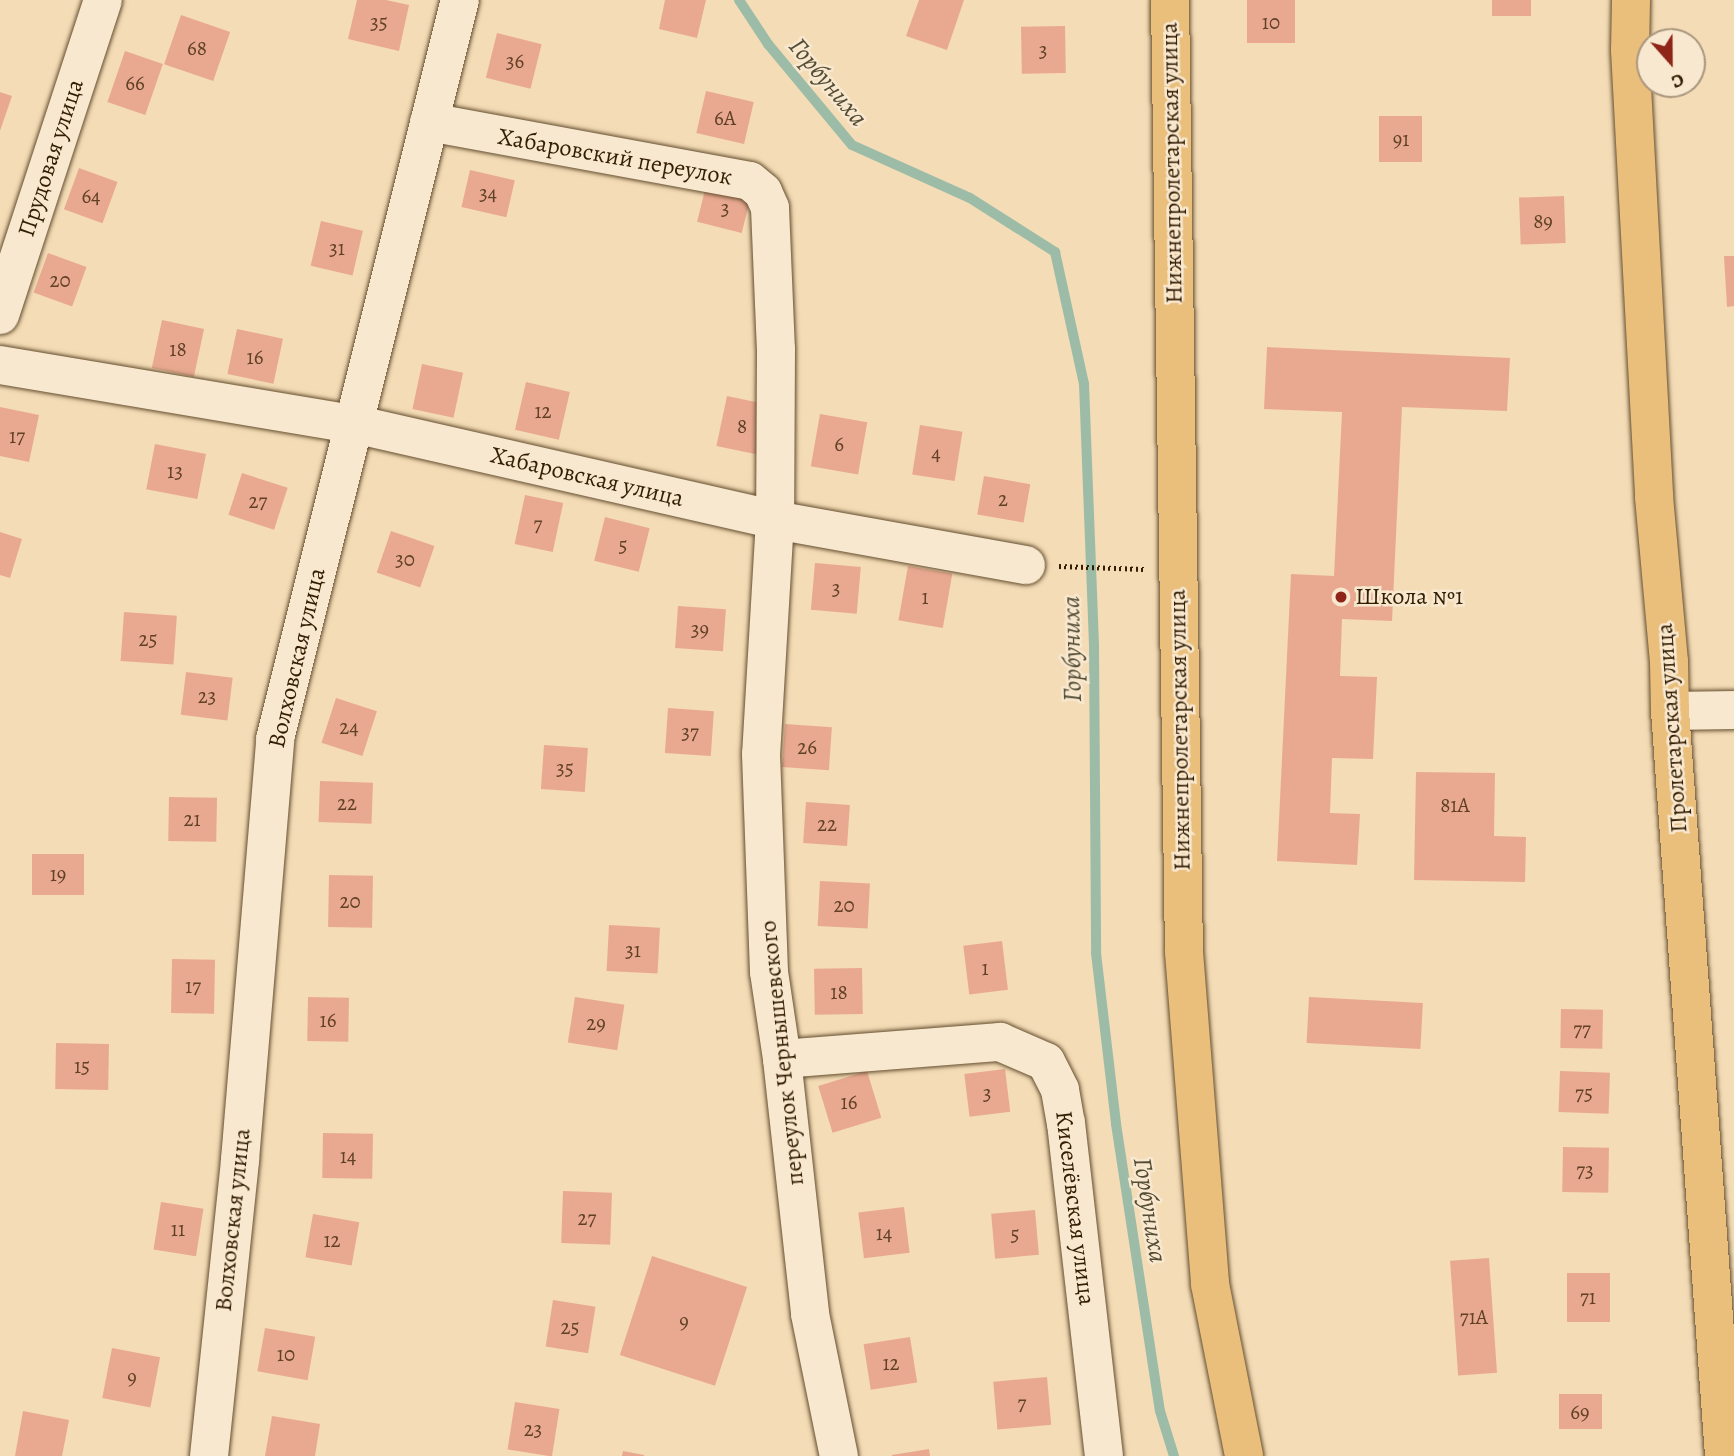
<!DOCTYPE html>
<html>
<head>
<meta charset="utf-8">
<style>
	body { margin:0 }
	#map { position:relative; width:1734px; height:1456px; overflow:hidden; background:#f4dcb6; font-family:Alegreya,serif }
	div>[style] { position:absolute }
	[style*='--x'] { left:calc(var(--x)*1px); top:calc(var(--y)*1px); width:calc(var(--w)*1px); rotate:calc(var(--a)*1deg) }
	.stream>* { height:10px; margin:-5px; padding:0 5px; transform-origin:5px; border-radius:5px; background:#9dbca8 }
	.building>* { inset:0; background:#e9a991; transform-origin:0 0 }
	.path>* { height:4.5px; margin-top:-2.25px; transform-origin:0; background:repeating-linear-gradient(90deg,#341e02 0 2px,transparent 0 5.5px) }
	.roads { filter:drop-shadow(0 0 2px #644e2f) drop-shadow(0 0 2px #644e2f) }
	.minor>* { height:38px; margin:-19px; padding:0 19px; transform-origin:19px; border-radius:19px; background:#f8e8d0 }
	.major>* { height:38px; margin:-19px; padding:0 19px; transform-origin:19px; border-radius:19px; background:#eabe7b }
	.dots>* { width:19px; height:19px; translate:-50% -50%; box-sizing:border-box; border:4px solid #f8e8d0; border-radius:50% }
	span { translate:-50% -50%; white-space:nowrap; text-align:center; line-height:1.15; -webkit-text-stroke:5px #f8e8d0; paint-order:stroke }
	.number-label { font-size:21px; color:#614126 }
	.number-label span { -webkit-text-stroke-width:0 }
	.street-label { font-size:24px; color:#341e02 }
	.poi-label { font-size:24px; color:#341e02 }
	.left { translate:0 -50%; text-align:left }
	.water-label { font-size:26px; color:#544d34; font-style:italic }
	.north { position:absolute; left:1636px; top:28px; width:70px; height:70px; box-sizing:border-box; background:#f8e8d0; border:2px solid #aa977e; border-radius:50%; rotate:159deg; font-size:19px; font-weight:700; line-height:28px; text-align:center; color:#341e02 }
	.north::after { content:''; display:block; margin:auto; width:24px; height:32px; background:#8f2418; clip-path:polygon(50% 0,100% 100%,50% 72%,0 100%) }
</style>
</head>
<body>
<div id="map">
	<div class="stream">
		<i style="--x:739;--y:0;--w:53;--a:56.6"></i>
		<i style="--x:768;--y:44;--w:131;--a:50.3"></i>
		<i style="--x:852;--y:145;--w:129;--a:24.2"></i>
		<i style="--x:970;--y:198;--w:101;--a:32.4"></i>
		<i style="--x:1055;--y:252;--w:135;--a:77.6"></i>
		<i style="--x:1084;--y:384;--w:263;--a:87.8"></i>
		<i style="--x:1094;--y:647;--w:306;--a:89.6"></i>
		<i style="--x:1096;--y:953;--w:172;--a:83.3"></i>
		<i style="--x:1116;--y:1124;--w:290;--a:81.3"></i>
		<i style="--x:1160;--y:1411;--w:47;--a:72.7"></i>
	</div>
	<div class="building">
		<i style="clip-path:polygon(357px 0,386px 0,409px 5px,399px 51px,348px 39px)"></i>
		<i style="clip-path:polygon(665px 0,706px 0,697px 38px,659px 29px)"></i>
		<i style="clip-path:polygon(919px 0,964px 0,947px 50px,906px 36px)"></i>
		<i style="left:1247px;top:0;width:48px;height:43px"></i>
		<i style="left:1492px;top:0;width:39px;height:16px"></i>
		<i style="left:181px;top:15px;width:52px;height:52px;rotate:19deg"></i>
		<i style="left:1065px;top:26px;width:47px;height:44px;rotate:89deg"></i>
		<i style="left:497px;top:33px;width:46px;height:46px;rotate:14deg"></i>
		<i style="left:125px;top:51px;width:40px;height:54px;rotate:19deg"></i>
		<i style="left:706px;top:91px;width:49px;height:43px;rotate:13deg"></i>
		<i style="clip-path:polygon(0 92px,12px 96px,0 131px)"></i>
		<i style="left:1379px;top:116px;width:43px;height:46px"></i>
		<i style="left:79px;top:168px;width:41px;height:44px;rotate:20deg"></i>
		<i style="left:470px;top:170px;width:46px;height:38px;rotate:13deg"></i>
		<i style="left:707px;top:182px;width:46px;height:41px;rotate:14deg"></i>
		<i style="left:1564px;top:196px;width:47px;height:45px;rotate:88deg"></i>
		<i style="left:321px;top:221px;width:43px;height:46px;rotate:13deg"></i>
		<i style="left:48px;top:253px;width:41px;height:42px;rotate:20deg"></i>
		<i style="clip-path:polygon(1724px 256px,1734px 256px,1734px 306px,1727px 307px)"></i>
		<i style="left:162px;top:320px;width:43px;height:49px;rotate:12deg"></i>
		<i style="left:237px;top:329px;width:47px;height:46px;rotate:12deg"></i>
		<i style="clip-path:polygon(1267px 347px,1510px 358px,1507px 411px,1402px 407px,1392px 621px,1342px 619px,1340px 676px,1377px 677px,1373px 759px,1332px 758px,1330px 813px,1360px 814px,1357px 865px,1277px 861px,1291px 574px,1334px 576px,1342px 412px,1264px 409px)"></i>
		<i style="left:422px;top:364px;width:42px;height:46px;rotate:12deg"></i>
		<i style="left:526px;top:382px;width:45px;height:49px;rotate:13deg"></i>
		<i style="left:727px;top:396px;width:42px;height:51px;rotate:12deg"></i>
		<i style="clip-path:polygon(0 407px,39px 415px,29px 462px,0 456px)"></i>
		<i style="left:820px;top:414px;width:48px;height:53px;rotate:10deg"></i>
		<i style="left:920px;top:425px;width:43px;height:50px;rotate:9deg"></i>
		<i style="left:155px;top:444px;width:52px;height:46px;rotate:11deg"></i>
		<i style="left:242px;top:473px;width:48px;height:44px;rotate:18deg"></i>
		<i style="left:984px;top:476px;width:47px;height:39px;rotate:10deg"></i>
		<i style="left:525px;top:495px;width:39px;height:50px;rotate:12deg"></i>
		<i style="left:605px;top:517px;width:46px;height:45px;rotate:14deg"></i>
		<i style="left:391px;top:531px;width:46px;height:44px;rotate:19deg"></i>
		<i style="clip-path:polygon(0 532px,22px 539px,10px 578px,0 575px)"></i>
		<i style="left:815px;top:563px;width:46px;height:47px;rotate:5deg"></i>
		<i style="left:908px;top:566px;width:45px;height:55px;rotate:10deg"></i>
		<i style="left:678px;top:606px;width:48px;height:42px;rotate:4deg"></i>
		<i style="left:124px;top:612px;width:53px;height:49px;rotate:4deg"></i>
		<i style="left:186px;top:672px;width:47px;height:43px;rotate:7deg"></i>
		<i style="left:336px;top:698px;width:43px;height:47px;rotate:18deg"></i>
		<i style="left:668px;top:708px;width:46px;height:45px;rotate:4deg"></i>
		<i style="left:785px;top:724px;width:47px;height:43px;rotate:4deg"></i>
		<i style="left:544px;top:745px;width:44px;height:44px;rotate:4deg"></i>
		<i style="clip-path:polygon(1416px 772px,1495px 773px,1494px 836px,1526px 837px,1525px 882px,1414px 880px)"></i>
		<i style="left:320px;top:781px;width:53px;height:41px;rotate:2deg"></i>
		<i style="left:169px;top:797px;width:48px;height:44px;rotate:1deg"></i>
		<i style="left:806px;top:802px;width:44px;height:41px;rotate:4deg"></i>
		<i style="left:32px;top:854px;width:52px;height:41px"></i>
		<i style="left:329px;top:875px;width:44px;height:52px;rotate:1deg"></i>
		<i style="left:820px;top:881px;width:50px;height:45px;rotate:3deg"></i>
		<i style="left:609px;top:925px;width:51px;height:46px;rotate:3deg"></i>
		<i style="left:1002px;top:941px;width:49px;height:39px;rotate:83deg"></i>
		<i style="left:172px;top:959px;width:43px;height:54px;rotate:1deg"></i>
		<i style="left:862px;top:968px;width:46px;height:48px;rotate:89deg"></i>
		<i style="left:308px;top:997px;width:41px;height:44px;rotate:1deg"></i>
		<i style="left:575px;top:997px;width:50px;height:46px;rotate:9deg"></i>
		<i style="left:1309px;top:997px;width:114px;height:46px;rotate:3deg"></i>
		<i style="left:1561px;top:1009px;width:42px;height:39px;rotate:1deg"></i>
		<i style="left:56px;top:1043px;width:53px;height:46px;rotate:1deg"></i>
		<i style="left:1005px;top:1069px;width:43px;height:41px;rotate:83deg"></i>
		<i style="left:867px;top:1071px;width:49px;height:51px;rotate:73deg"></i>
		<i style="left:1560px;top:1071px;width:50px;height:41px;rotate:2deg"></i>
		<i style="left:323px;top:1133px;width:50px;height:45px;rotate:1deg"></i>
		<i style="left:1563px;top:1147px;width:46px;height:45px;rotate:1deg"></i>
		<i style="left:563px;top:1191px;width:49px;height:52px;rotate:2deg"></i>
		<i style="left:161px;top:1202px;width:43px;height:48px;rotate:9deg"></i>
		<i style="left:904px;top:1207px;width:46px;height:46px;rotate:83deg"></i>
		<i style="left:1035px;top:1210px;width:45px;height:44px;rotate:85deg"></i>
		<i style="left:313px;top:1214px;width:47px;height:44px;rotate:10deg"></i>
		<i style="left:652px;top:1256px;width:100px;height:104px;rotate:18deg"></i>
		<i style="left:1489px;top:1258px;width:115px;height:39px;rotate:86deg"></i>
		<i style="left:1567px;top:1273px;width:43px;height:49px"></i>
		<i style="left:553px;top:1300px;width:43px;height:47px;rotate:9deg"></i>
		<i style="left:265px;top:1328px;width:51px;height:44px;rotate:10deg"></i>
		<i style="left:910px;top:1337px;width:46px;height:47px;rotate:81deg"></i>
		<i style="left:112px;top:1348px;width:49px;height:51px;rotate:11deg"></i>
		<i style="left:1047px;top:1377px;width:48px;height:54px;rotate:85deg"></i>
		<i style="left:1559px;top:1394px;width:43px;height:35px"></i>
		<i style="left:515px;top:1402px;width:45px;height:48px;rotate:9deg"></i>
		<i style="clip-path:polygon(23px 1411px,69px 1420px,62px 1456px,15px 1456px)"></i>
		<i style="clip-path:polygon(272px 1416px,320px 1424px,315px 1456px,265px 1456px)"></i>
		<i style="clip-path:polygon(929px 1449px,930px 1456px,892px 1456px,892px 1455px)"></i>
		<i style="clip-path:polygon(623px 1451px,644px 1455px,644px 1456px,622px 1456px)"></i>
	</div>
	<div class="path">
		<i style="--x:1059;--y:566;--w:85;--a:2"></i>
	</div>
	<div class="roads">
		<div class="minor">
			<i style="--x:429;--y:122;--w:326;--a:10.4"></i>
			<i style="--x:750;--y:181;--w:17;--a:40"></i>
			<i style="--x:763;--y:192;--w:17;--a:66"></i>
			<i style="--x:770;--y:208;--w:141;--a:87.6"></i>
			<i style="--x:776;--y:349;--w:171;--a:90.3"></i>
			<i style="--x:775;--y:520;--w:234;--a:93.4"></i>
			<i style="--x:761;--y:754;--w:218;--a:87.9"></i>
			<i style="--x:769;--y:972;--w:88;--a:81.5"></i>
			<i style="--x:782;--y:1059;--w:257;--a:83.7"></i>
			<i style="--x:810;--y:1314;--w:145;--a:78.5"></i>
			<i style="--x:0;--y:315;--w:331;--a:-71.9"></i>
			<i style="--x:0;--y:365;--w:359;--a:9.5"></i>
			<i style="--x:354;--y:424;--w:432;--a:12.8"></i>
			<i style="--x:775;--y:520;--w:255;--a:10.2"></i>
			<i style="--x:1670;--y:711;--w:64;--a:-0.9"></i>
			<i style="--x:782;--y:1059;--w:219;--a:-4.5"></i>
			<i style="--x:1000;--y:1042;--w:50;--a:23.5"></i>
			<i style="--x:1046;--y:1062;--w:31;--a:63"></i>
			<i style="--x:1060;--y:1090;--w:34;--a:80"></i>
			<i style="--x:1066;--y:1123;--w:335;--a:83.5"></i>
			<i style="--x:209;--y:1456;--w:298;--a:-84"></i>
			<i style="--x:240;--y:1160;--w:422;--a:-85.2"></i>
			<i style="--x:275;--y:739;--w:762;--a:-75.95"></i>
		</div>
		<div class="major">
			<i style="--x:1170;--y:0;--w:952;--a:89.16"></i>
			<i style="--x:1184;--y:952;--w:333;--a:85.5"></i>
			<i style="--x:1210;--y:1284;--w:175;--a:78.8"></i>
			<i style="--x:1631;--y:0;--w:50;--a:91.1"></i>
			<i style="--x:1630;--y:50;--w:448;--a:86.9"></i>
			<i style="--x:1654;--y:497;--w:166;--a:84.8"></i>
			<i style="--x:1669;--y:662;--w:49;--a:88.8"></i>
			<i style="--x:1670;--y:711;--w:747;--a:85.85"></i>
		</div>
	</div>
	<div class="dots">
		<i style="left:1341px;top:597px;background:#8f2418"></i>
	</div>
	<div class="number-label">
		<span style="left:379px;top:22px">35</span>
		<span style="left:1271px;top:22px">10</span>
		<span style="left:197px;top:48px">68</span>
		<span style="left:1043px;top:50px">3</span>
		<span style="left:515px;top:61px">36</span>
		<span style="left:135px;top:83px">66</span>
		<span style="left:725px;top:118px">6А</span>
		<span style="left:1401px;top:139px">91</span>
		<span style="left:488px;top:193px">34</span>
		<span style="left:91px;top:196px">64</span>
		<span style="left:725px;top:208px">3</span>
		<span style="left:1543px;top:221px">89</span>
		<span style="left:337px;top:248px">31</span>
		<span style="left:60px;top:280px">20</span>
		<span style="left:178px;top:349px">18</span>
		<span style="left:255px;top:357px">16</span>
		<span style="left:543px;top:411px">12</span>
		<span style="left:742px;top:426px">8</span>
		<span style="left:17px;top:436px">17</span>
		<span style="left:839px;top:444px">6</span>
		<span style="left:936px;top:453px">4</span>
		<span style="left:175px;top:471px">13</span>
		<span style="left:1003px;top:499px">2</span>
		<span style="left:258px;top:501px">27</span>
		<span style="left:538px;top:524px">7</span>
		<span style="left:623px;top:545px">5</span>
		<span style="left:405px;top:559px">30</span>
		<span style="left:836px;top:588px">3</span>
		<span style="left:925px;top:597px">1</span>
		<span style="left:700px;top:629px">39</span>
		<span style="left:148px;top:639px">25</span>
		<span style="left:207px;top:696px">23</span>
		<span style="left:349px;top:727px">24</span>
		<span style="left:690px;top:732px">37</span>
		<span style="left:807px;top:747px">26</span>
		<span style="left:565px;top:768px">35</span>
		<span style="left:347px;top:803px">22</span>
		<span style="left:1455px;top:805px">81А</span>
		<span style="left:192px;top:819px">21</span>
		<span style="left:827px;top:824px">22</span>
		<span style="left:58px;top:874px">19</span>
		<span style="left:350px;top:901px">20</span>
		<span style="left:844px;top:905px">20</span>
		<span style="left:633px;top:950px">31</span>
		<span style="left:985px;top:968px">1</span>
		<span style="left:193px;top:986px">17</span>
		<span style="left:839px;top:992px">18</span>
		<span style="left:328px;top:1020px">16</span>
		<span style="left:596px;top:1023px">29</span>
		<span style="left:1582px;top:1029px">77</span>
		<span style="left:82px;top:1066px">15</span>
		<span style="left:987px;top:1093px">3</span>
		<span style="left:1584px;top:1093px">75</span>
		<span style="left:849px;top:1102px">16</span>
		<span style="left:348px;top:1156px">14</span>
		<span style="left:1585px;top:1170px">73</span>
		<span style="left:587px;top:1218px">27</span>
		<span style="left:178px;top:1229px">11</span>
		<span style="left:884px;top:1233px">14</span>
		<span style="left:1015px;top:1234px">5</span>
		<span style="left:332px;top:1240px">12</span>
		<span style="left:1588px;top:1297px">71</span>
		<span style="left:1474px;top:1317px">71А</span>
		<span style="left:684px;top:1321px">9</span>
		<span style="left:570px;top:1327px">25</span>
		<span style="left:286px;top:1354px">10</span>
		<span style="left:891px;top:1363px">12</span>
		<span style="left:132px;top:1377px">9</span>
		<span style="left:1022px;top:1403px">7</span>
		<span style="left:1580px;top:1412px">69</span>
		<span style="left:533px;top:1429px">23</span>
	</div>
	<div class="street-label">
		<span style="left:615px;top:157px;rotate:10deg">Хабаровский переулок</span>
		<span style="left:51px;top:158px;rotate:-72deg">Прудовая улица</span>
		<span style="left:1172px;top:163px;rotate:-91deg">Нижнепролетарская улица</span>
		<span style="left:587px;top:477px;rotate:13deg">Хабаровская улица</span>
		<span style="left:297px;top:658px;rotate:-77deg">Волховская улица</span>
		<span style="left:1672px;top:728px;rotate:-94deg">Пролетарская улица</span>
		<span style="left:1180px;top:730px;rotate:-91deg">Нижнепролетарская улица</span>
		<span style="left:782px;top:1053px;rotate:-96deg">переулок Чернышевского</span>
		<span style="left:1075px;top:1208px;rotate:83deg">Киселёвская улица</span>
		<span style="left:233px;top:1220px;rotate:-84deg">Волховская улица</span>
	</div>
	<div class="poi-label">
		<span class="left" style="left:1355px;top:597px">Школа №1</span>
	</div>
	<div class="water-label">
		<span style="left:828px;top:82px;rotate:50deg">Горбуниха</span>
		<span style="left:1072px;top:649px;rotate:-91deg">Горбуниха</span>
		<span style="left:1150px;top:1210px;rotate:81deg">Горбуниха</span>
	</div>
	<div class="north">С</div>
</div>
</body>
</html>
